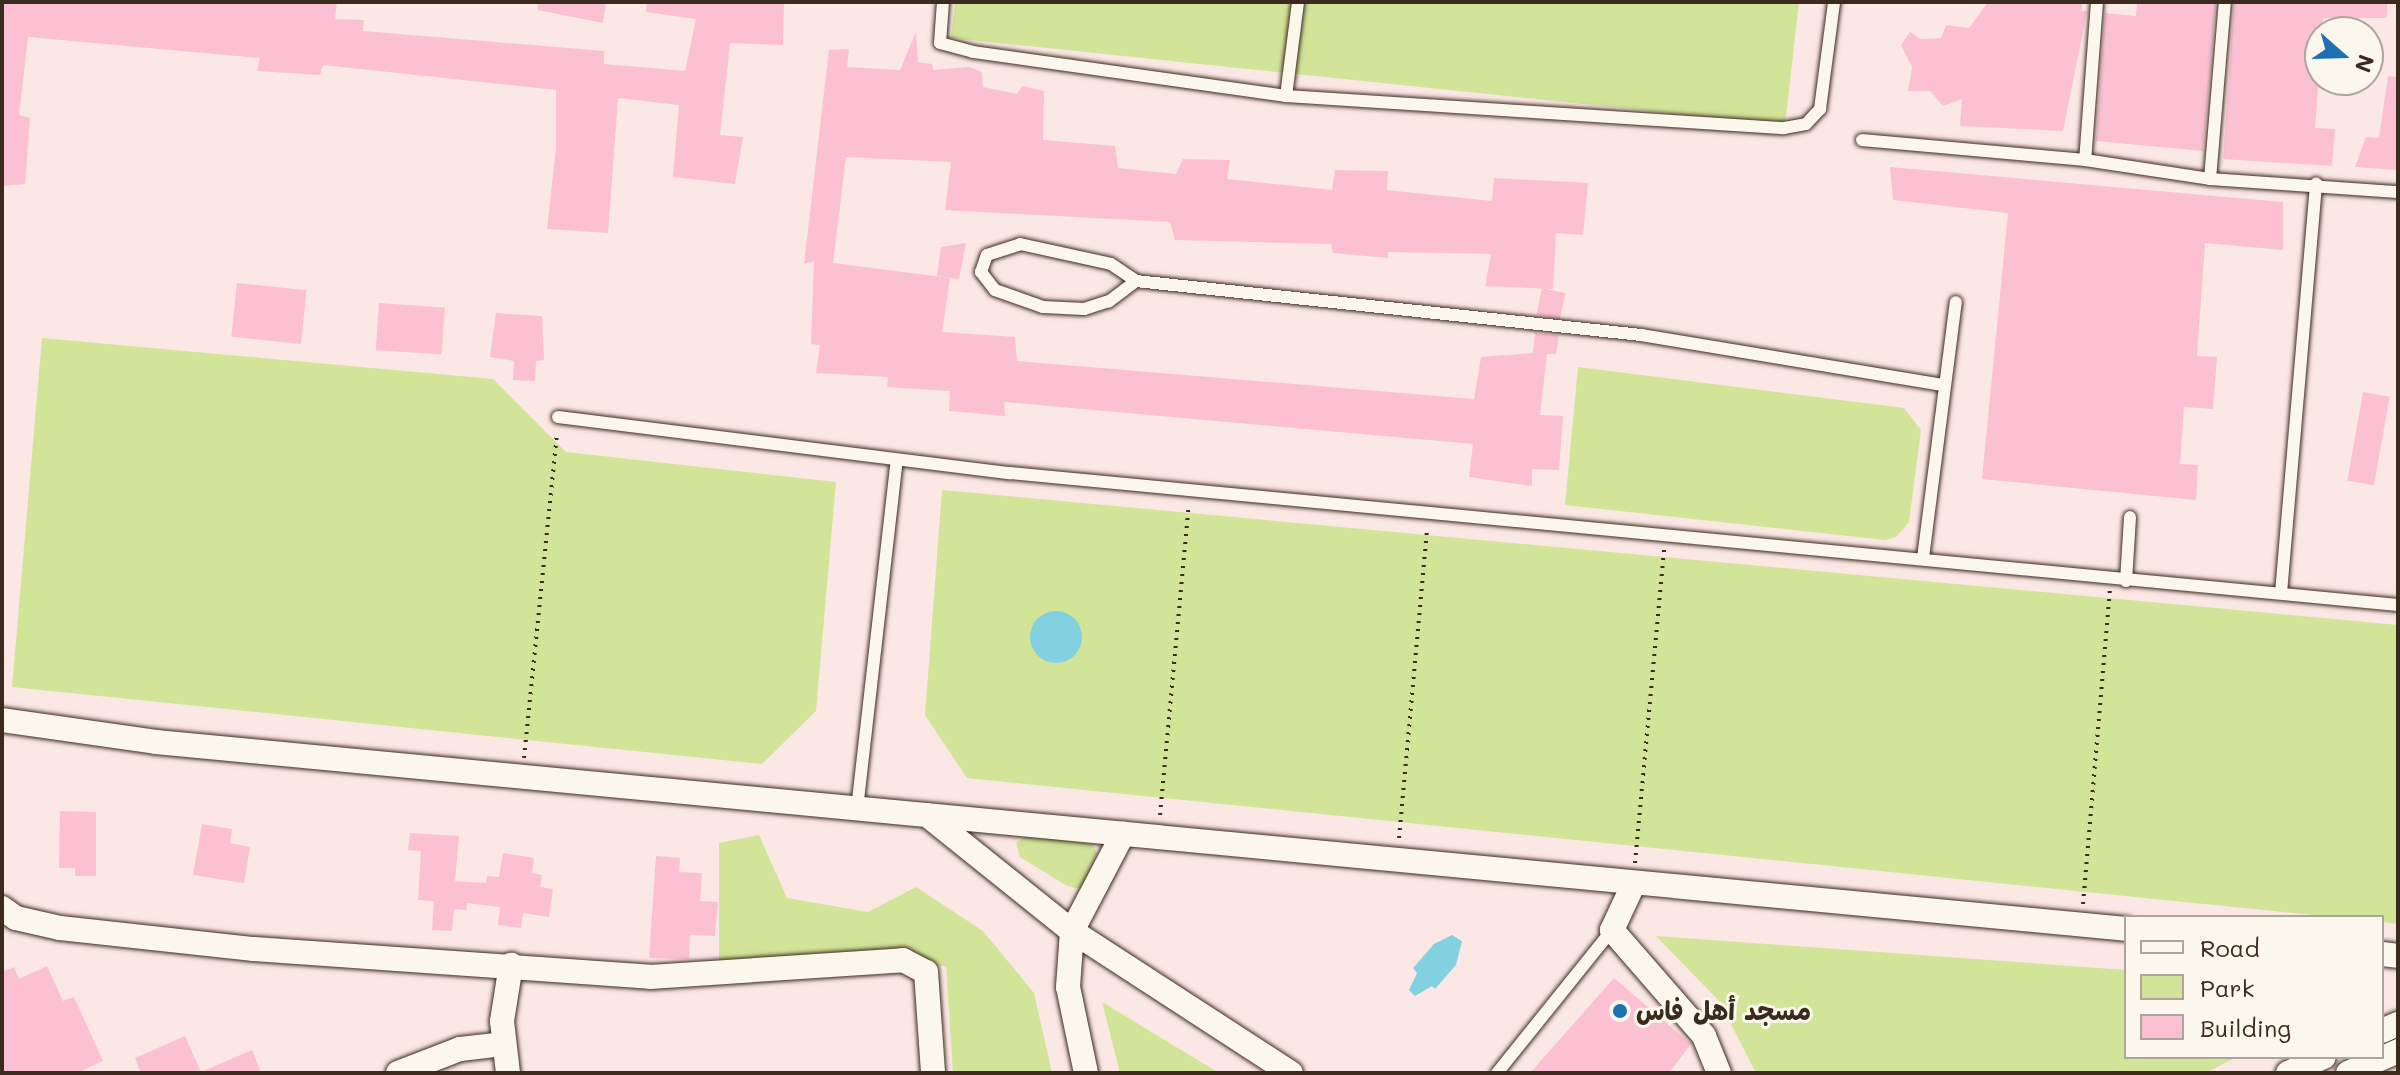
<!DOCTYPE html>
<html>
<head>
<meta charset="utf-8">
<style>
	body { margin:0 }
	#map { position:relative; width:2400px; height:1075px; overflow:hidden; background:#fbe7e4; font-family:Mali,"Playpen Sans Arabic",sans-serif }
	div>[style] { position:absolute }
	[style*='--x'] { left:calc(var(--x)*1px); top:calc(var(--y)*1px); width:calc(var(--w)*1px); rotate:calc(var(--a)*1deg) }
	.green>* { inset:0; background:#d2e498 }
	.water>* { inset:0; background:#83d1e0 }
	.round { border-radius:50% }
	.building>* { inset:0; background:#fbc1d2; transform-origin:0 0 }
	.path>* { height:4px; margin-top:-2px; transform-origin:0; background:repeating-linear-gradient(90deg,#3b2a1e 0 2px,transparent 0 8px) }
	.roads { filter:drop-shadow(0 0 2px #3b2a1e) drop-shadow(0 0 2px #3b2a1e) }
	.service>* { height:12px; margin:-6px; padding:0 6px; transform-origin:6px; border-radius:6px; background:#fbf7ec }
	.minor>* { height:24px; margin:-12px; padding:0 12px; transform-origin:12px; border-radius:12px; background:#fbf7ec }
	.dots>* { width:22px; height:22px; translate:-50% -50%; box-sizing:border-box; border:4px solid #fbf7ec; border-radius:50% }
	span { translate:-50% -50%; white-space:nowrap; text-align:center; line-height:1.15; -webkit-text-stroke:6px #fbf7ec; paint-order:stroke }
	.poi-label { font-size:26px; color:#3b2a1e; font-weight:700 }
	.left { translate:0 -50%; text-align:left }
	.frame { position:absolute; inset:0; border:4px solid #3b2a1e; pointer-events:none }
	.legend { position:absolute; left:2124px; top:915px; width:260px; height:144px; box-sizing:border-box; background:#fbf7ec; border:2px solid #aea59a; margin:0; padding:10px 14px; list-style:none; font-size:24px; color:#3b2a1e }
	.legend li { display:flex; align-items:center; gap:16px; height:40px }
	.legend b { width:40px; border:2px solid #aea59a }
	.north { position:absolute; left:2304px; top:16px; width:80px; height:80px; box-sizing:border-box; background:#fbf7ec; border:2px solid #aea59a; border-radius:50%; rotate:110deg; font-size:22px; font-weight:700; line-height:32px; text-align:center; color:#3b2a1e }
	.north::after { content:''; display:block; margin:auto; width:28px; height:36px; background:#1f6fb2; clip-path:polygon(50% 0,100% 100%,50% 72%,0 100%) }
</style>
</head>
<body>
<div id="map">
	<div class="green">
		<i style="clip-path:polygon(955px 2px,1799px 2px,1785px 125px,951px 38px)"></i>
		<i style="clip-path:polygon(42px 338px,493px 379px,566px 452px,836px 482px,816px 711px,762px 764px,12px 687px)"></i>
		<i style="clip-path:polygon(1578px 367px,1904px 408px,1921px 430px,1909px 522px,1896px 537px,1885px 540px,1565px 505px)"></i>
		<i style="clip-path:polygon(942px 490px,2398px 625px,2398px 924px,2382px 922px,2382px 917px,2332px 917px,967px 778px,925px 715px)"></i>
		<i style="clip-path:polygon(759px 835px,787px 898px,868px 912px,916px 887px,983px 931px,1034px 993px,1052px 1073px,953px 1073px,946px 966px,719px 960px,719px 843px)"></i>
		<i style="clip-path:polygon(1028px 835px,1092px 844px,1097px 853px,1082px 889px,1067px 886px,1020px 857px,1016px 843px)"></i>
		<i style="clip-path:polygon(1656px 936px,2126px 970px,2126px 1057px,2236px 1057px,2206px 1073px,1756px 1073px,1719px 1001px)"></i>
		<i style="clip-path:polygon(1102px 1002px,1219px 1073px,1120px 1073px)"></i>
	</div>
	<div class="water">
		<i class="round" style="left:1030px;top:611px;width:52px;height:52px"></i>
		<i style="clip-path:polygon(1452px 935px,1462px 941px,1456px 965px,1435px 989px,1432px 986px,1415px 996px,1409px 990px,1417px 973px,1413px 968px,1434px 944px)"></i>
	</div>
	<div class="building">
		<i style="clip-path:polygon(2px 2px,337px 2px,335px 19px,364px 20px,363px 31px,604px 51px,604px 64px,685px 71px,696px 19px,646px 12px,647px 2px,784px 2px,783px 45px,730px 43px,720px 135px,743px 137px,735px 184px,673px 177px,679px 105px,618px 98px,608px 233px,547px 229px,556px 149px,556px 90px,323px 65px,320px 75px,257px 71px,260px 58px,28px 37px,19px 115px,30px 118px,25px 184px,2px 186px)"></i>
		<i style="clip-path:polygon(538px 2px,606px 2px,603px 23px,538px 10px)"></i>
		<i style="clip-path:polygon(1988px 2px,2082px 2px,2082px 11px,2087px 11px,2063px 131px,1960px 126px,1962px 99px,1943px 106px,1930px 91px,1908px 91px,1912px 67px,1901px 45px,1910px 32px,1921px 39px,1941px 38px,1946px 25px,1969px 28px)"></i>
		<i style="clip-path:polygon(2137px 2px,2216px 2px,2203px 151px,2096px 141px,2105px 13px,2136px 16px)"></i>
		<i style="clip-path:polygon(2234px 2px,2387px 2px,2387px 18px,2323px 18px,2315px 128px,2335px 129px,2332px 166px,2223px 159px)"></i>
		<i style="clip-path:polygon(916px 32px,918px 62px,932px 64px,933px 70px,970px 67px,982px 72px,983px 87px,1017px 94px,1022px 86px,1044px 91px,1043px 140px,1115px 146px,1118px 168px,1176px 174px,1183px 159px,1230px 160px,1227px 179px,1332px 190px,1335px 170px,1388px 171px,1387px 190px,1492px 201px,1494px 178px,1588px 183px,1583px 235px,1556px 233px,1553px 289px,1485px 286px,1491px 254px,1388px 252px,1388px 258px,1333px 253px,1331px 244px,1175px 240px,1170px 222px,945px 210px,951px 162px,846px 157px,833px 263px,950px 278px,942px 332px,1015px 337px,1017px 361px,1474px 399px,1481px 357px,1533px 353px,1535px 333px,1559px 335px,1556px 354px,1547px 354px,1540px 415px,1563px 416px,1559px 470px,1532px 469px,1532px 486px,1469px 477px,1473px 444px,1004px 402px,1005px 416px,949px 411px,950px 391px,887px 387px,888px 377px,816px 373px,820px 345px,811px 344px,814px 261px,804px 264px,829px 50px,849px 49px,847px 67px,900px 70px)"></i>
		<i style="clip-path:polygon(2388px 76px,2398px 77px,2398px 170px,2355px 167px,2366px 137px,2379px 138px)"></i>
		<i style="clip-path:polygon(1890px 167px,2283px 202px,2283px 250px,2205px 243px,2197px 356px,2217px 357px,2213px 409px,2184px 407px,2180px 464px,2198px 465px,2196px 500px,1982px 479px,2008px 213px,1893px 200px)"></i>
		<i style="clip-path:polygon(966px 243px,959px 279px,937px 276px,941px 247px)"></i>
		<i style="left:237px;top:283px;width:70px;height:54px;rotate:6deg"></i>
		<i style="left:1542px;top:288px;width:24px;height:27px;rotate:12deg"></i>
		<i style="left:379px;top:303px;width:66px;height:47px;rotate:4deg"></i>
		<i style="clip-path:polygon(496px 313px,542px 316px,544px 360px,536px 361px,535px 381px,513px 380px,514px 361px,490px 357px)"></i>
		<i style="left:2363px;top:392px;width:27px;height:90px;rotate:10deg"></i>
		<i style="clip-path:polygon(60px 811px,96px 812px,96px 876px,75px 876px,75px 868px,59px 868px)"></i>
		<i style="clip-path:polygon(202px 824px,232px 829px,230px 843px,250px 847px,244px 883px,193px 875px)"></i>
		<i style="clip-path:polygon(410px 833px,459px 836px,455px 881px,486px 883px,487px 876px,499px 877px,503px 853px,534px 858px,532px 873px,542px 875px,540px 887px,553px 889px,549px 917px,523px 913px,521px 928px,498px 925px,500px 907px,467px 903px,466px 910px,454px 909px,452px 931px,432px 930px,434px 901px,418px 900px,421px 851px,408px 850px)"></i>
		<i style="clip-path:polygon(656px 856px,680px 858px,679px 872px,702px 873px,700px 901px,718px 902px,715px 936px,690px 935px,689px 959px,649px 958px)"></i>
		<i style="clip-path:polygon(47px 966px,63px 1001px,74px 997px,103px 1061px,77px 1073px,2px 1073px,2px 972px,14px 967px,19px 979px)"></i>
		<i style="clip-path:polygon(1614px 978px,1691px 1044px,1669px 1073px,1530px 1073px)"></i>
		<i style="clip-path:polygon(185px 1036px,201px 1072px,252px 1050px,261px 1073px,141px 1073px,135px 1058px)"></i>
	</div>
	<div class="path">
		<i style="--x:524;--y:758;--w:327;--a:-84.2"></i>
		<i style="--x:1160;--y:815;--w:311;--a:-84.7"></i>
		<i style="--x:1399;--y:838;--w:311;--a:-84.8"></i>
		<i style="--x:1635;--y:863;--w:315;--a:-84.7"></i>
		<i style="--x:2083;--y:904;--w:315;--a:-85.1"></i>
	</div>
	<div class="roads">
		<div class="service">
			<i style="--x:943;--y:2;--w:41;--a:94.2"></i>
			<i style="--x:940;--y:43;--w:34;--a:15"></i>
			<i style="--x:973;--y:52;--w:316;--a:8"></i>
			<i style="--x:1286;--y:96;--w:499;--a:3.7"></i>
			<i style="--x:1784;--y:128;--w:22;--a:-10"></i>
			<i style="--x:1806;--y:124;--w:21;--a:-47"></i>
			<i style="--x:1820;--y:109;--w:108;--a:-82.5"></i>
			<i style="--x:2097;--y:2;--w:158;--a:94.3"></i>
			<i style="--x:2085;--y:160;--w:126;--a:8.6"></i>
			<i style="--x:2210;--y:179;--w:188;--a:4"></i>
			<i style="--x:1286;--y:96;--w:95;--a:-82.7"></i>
			<i style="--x:1862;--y:140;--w:224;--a:5.1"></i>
			<i style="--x:2210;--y:179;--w:178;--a:-85.2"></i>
			<i style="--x:1136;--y:281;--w:34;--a:143"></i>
			<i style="--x:1109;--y:301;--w:26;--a:162"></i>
			<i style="--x:1084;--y:309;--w:41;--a:-177.2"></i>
			<i style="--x:1043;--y:307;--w:51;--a:-160.5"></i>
			<i style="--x:995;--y:290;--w:23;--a:-128"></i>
			<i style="--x:981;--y:272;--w:18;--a:-71"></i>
			<i style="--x:987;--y:255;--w:35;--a:-18"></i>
			<i style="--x:1020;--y:244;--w:93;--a:12.4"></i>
			<i style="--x:1111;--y:264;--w:30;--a:34"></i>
			<i style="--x:1136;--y:281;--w:508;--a:6.1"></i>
			<i style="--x:1641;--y:335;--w:306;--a:9.4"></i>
			<i style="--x:558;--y:417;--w:455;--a:7.1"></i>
			<i style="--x:1010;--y:473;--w:1394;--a:5.43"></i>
			<i style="--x:1923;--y:558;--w:258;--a:-82.7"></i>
			<i style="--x:2126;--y:581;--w:64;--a:-86.4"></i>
			<i style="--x:2281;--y:593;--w:411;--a:-85.1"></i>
			<i style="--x:857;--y:809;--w:351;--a:-83.5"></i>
			<i style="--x:1497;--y:1073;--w:184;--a:-51.2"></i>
		</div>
		<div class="minor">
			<i style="--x:2;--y:720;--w:156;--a:8.1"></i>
			<i style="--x:156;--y:742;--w:1979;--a:5.42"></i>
			<i style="--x:927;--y:815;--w:186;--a:38.7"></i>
			<i style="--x:1072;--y:931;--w:261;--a:33"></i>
			<i style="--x:1634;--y:883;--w:52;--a:115.1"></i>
			<i style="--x:1612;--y:930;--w:140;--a:49"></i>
			<i style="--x:1704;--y:1036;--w:40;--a:68"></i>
			<i style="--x:2;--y:908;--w:17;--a:36"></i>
			<i style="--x:16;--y:918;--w:45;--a:12.8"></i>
			<i style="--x:60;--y:928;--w:195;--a:6.2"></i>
			<i style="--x:254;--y:949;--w:397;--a:4"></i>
			<i style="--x:650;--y:977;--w:254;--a:-3.8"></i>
			<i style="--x:903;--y:960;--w:26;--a:28"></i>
			<i style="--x:926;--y:972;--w:101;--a:86"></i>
			<i style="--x:2382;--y:954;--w:16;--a:7"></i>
			<i style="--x:2382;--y:1031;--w:17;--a:-24"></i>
			<i style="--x:398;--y:1073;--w:66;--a:-21.2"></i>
			<i style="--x:460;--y:1049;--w:43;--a:-6.6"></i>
			<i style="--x:508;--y:1073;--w:52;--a:-96.6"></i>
			<i style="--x:502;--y:1021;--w:57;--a:-80.9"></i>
			<i style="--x:1086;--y:1073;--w:88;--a:-101.8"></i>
			<i style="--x:1068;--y:987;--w:56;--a:-85.9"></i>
			<i style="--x:1072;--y:931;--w:110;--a:-62.3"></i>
			<i style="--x:2288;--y:1073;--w:39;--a:-24"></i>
			<i style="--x:2348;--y:1073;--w:55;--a:-23.7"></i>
		</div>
	</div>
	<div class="dots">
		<i style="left:1620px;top:1011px;background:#1f6fb2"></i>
	</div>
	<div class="poi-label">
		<span class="left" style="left:1636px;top:1011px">مسجد أهل فاس</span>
	</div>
	<div class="frame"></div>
	<ul class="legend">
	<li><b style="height:10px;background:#fbf7ec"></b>Road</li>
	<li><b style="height:22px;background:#d2e498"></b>Park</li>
	<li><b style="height:22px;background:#fbc1d2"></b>Building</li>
	</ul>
	<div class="north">N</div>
</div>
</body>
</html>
